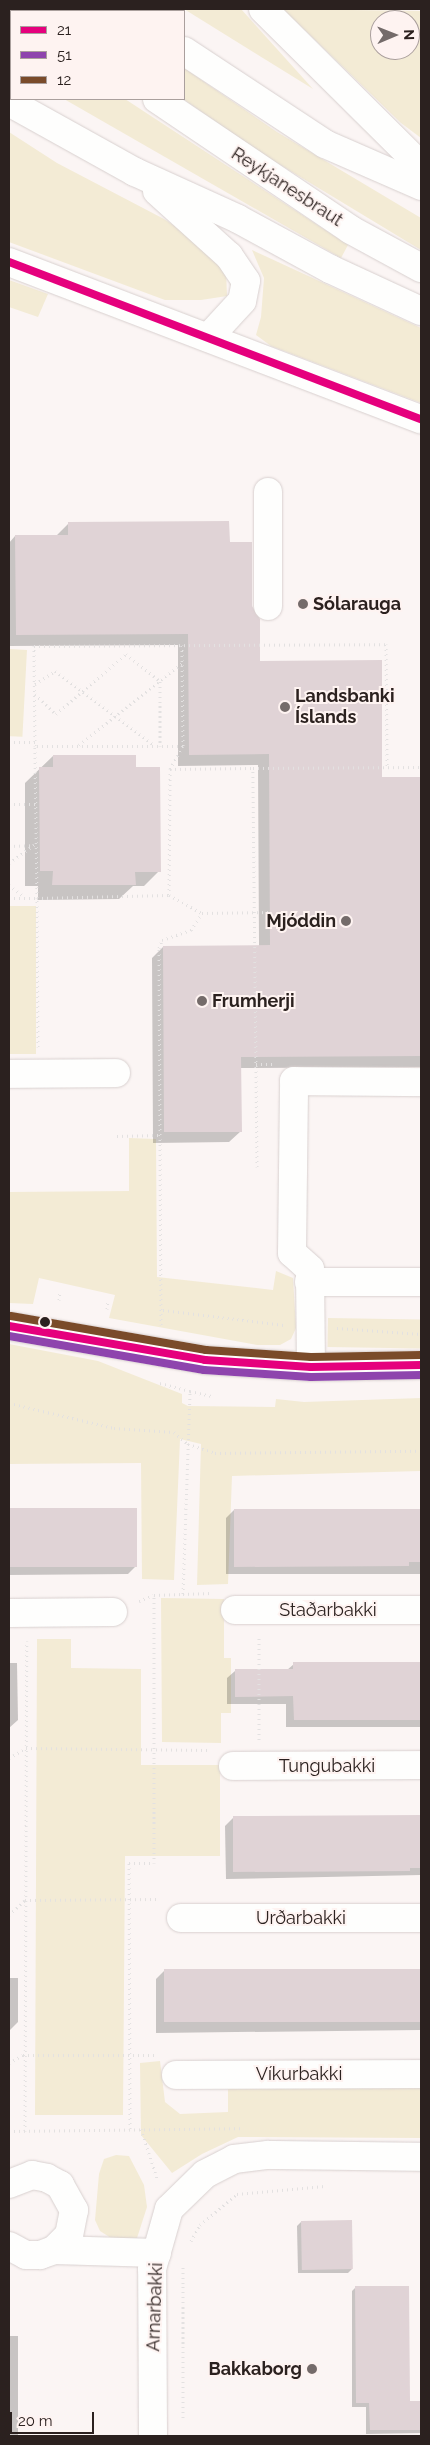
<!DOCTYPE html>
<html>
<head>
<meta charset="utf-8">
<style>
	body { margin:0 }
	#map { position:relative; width:430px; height:2445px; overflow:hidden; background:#fbf5f4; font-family:Raleway,sans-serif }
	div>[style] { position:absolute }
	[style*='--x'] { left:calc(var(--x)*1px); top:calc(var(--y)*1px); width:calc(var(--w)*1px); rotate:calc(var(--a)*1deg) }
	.green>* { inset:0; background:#f3ebd5; transform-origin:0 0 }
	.shadow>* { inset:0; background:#0003; transform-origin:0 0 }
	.building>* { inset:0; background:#e0d3d6; transform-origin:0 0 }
	.path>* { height:3px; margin-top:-1.5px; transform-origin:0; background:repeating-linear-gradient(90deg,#e3e1e1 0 1px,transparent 0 5px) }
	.roads { filter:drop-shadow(0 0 1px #d8d0cf) drop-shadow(0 0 1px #d8d0cf) }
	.minor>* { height:28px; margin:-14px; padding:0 14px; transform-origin:14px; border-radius:14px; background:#fefefd }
	.highway>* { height:28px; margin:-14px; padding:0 14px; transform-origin:14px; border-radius:14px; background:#fefefd }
	.bus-1>* { height:8px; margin:-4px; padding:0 4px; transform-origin:4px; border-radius:4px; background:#e5007d }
	.bus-2>* { height:8px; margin:-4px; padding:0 4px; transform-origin:4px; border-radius:4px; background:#8e44ad }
	.bus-3>* { height:8px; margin:-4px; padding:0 4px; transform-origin:4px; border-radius:4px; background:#7a4b2a }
	.dots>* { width:14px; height:14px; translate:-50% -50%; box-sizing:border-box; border:2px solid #fef3f1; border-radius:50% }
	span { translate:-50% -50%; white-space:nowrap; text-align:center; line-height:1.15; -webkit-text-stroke:4px #fef3f1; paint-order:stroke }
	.street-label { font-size:18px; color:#2b211f }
	.poi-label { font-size:18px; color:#2b211f; font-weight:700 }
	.left { translate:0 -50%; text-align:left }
	.right { translate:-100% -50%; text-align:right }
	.frame { position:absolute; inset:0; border:10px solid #2b211f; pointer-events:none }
	.legend { position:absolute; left:10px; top:10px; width:175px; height:90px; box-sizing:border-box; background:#fef3f1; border:1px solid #aa9f9d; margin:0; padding:6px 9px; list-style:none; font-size:15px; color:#2b211f }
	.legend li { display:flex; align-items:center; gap:10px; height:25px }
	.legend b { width:25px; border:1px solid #aa9f9d }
	.north { position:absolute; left:370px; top:10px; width:50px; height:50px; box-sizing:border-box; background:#fef3f1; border:1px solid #aa9f9d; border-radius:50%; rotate:89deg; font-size:14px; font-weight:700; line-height:20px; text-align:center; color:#2b211f }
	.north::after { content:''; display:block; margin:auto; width:18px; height:22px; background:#746b6a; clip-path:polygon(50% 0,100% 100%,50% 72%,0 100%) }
	.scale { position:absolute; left:10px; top:2412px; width:84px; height:22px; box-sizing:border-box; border:2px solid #2b211f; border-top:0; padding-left:6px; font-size:15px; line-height:18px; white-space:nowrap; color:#2b211f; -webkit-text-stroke:4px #fef3f1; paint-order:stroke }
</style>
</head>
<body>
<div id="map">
	<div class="green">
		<i style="clip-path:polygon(184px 9px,241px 9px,313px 89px)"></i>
		<i style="clip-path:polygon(evenodd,283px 9px,421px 11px,421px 138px,401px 123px,283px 9px,380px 20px,410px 20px,410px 50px,380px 50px,380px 20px)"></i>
		<i style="clip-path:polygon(184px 68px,277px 132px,421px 218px,421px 250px,264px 155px,183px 99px)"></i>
		<i style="clip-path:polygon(64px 99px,125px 99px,348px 245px,341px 258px)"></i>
		<i style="clip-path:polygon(9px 132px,57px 163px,164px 219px,210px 249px,226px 271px,227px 296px,201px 300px,165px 300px,9px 242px)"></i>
		<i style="clip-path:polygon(252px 250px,421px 328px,421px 403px,271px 346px,256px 335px,261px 317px,264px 278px)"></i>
		<i style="clip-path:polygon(9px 280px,48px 294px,38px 317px,9px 307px)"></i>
		<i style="left:9px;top:649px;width:18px;height:87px;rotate:3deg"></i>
		<i style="left:9px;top:906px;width:27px;height:148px"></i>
		<i style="clip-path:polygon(129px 1138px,156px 1139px,157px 1277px,273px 1290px,276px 1271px,293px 1278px,296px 1328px,291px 1339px,280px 1345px,257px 1345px,109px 1318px,115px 1295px,39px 1278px,33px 1304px,9px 1303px,9px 1192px,129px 1191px)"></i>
		<i style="left:328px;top:1318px;width:93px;height:29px;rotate:1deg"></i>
		<i style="clip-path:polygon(9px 1344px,98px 1361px,182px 1394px,182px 1403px,188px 1406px,275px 1407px,276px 1399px,304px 1402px,421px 1398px,421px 1471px,232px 1476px,228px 1584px,197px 1585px,201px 1444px,180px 1439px,174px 1580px,142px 1579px,141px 1463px,9px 1464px)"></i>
		<i style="clip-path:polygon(161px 1598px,224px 1599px,224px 1658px,231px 1658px,231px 1713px,221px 1713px,221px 1743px,162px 1742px)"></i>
		<i style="clip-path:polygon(37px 1639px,71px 1639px,71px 1668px,141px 1669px,141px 1765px,220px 1765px,220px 1856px,125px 1856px,123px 2115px,35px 2115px)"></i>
		<i style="clip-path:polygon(160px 2061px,165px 2102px,180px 2114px,228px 2112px,228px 2087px,421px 2087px,421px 2138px,238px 2137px,202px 2154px,172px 2173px,141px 2135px,140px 2063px)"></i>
		<i style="clip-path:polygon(116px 2155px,129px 2156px,144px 2185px,147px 2207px,137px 2238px,111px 2238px,100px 2231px,95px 2220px,99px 2174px,104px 2159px)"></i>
	</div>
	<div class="shadow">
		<i style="clip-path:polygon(68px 524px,228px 543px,251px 606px,259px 662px,381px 779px,421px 778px,421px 1067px,240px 1068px,241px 1131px,229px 1142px,153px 1143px,152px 958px,163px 947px,259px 946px,258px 765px,178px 766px,178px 645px,9px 646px,9px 543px,15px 536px,57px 535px)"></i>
		<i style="clip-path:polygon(53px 756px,135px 768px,159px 871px,144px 886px,133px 886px,119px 899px,38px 900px,38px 886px,25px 886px,25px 783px)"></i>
		<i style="clip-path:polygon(136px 1509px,136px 1566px,128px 1574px,9px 1575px,9px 1511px)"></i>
		<i style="clip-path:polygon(234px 1510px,421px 1510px,421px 1574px,226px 1574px,226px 1518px)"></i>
		<i style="clip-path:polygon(9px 1663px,17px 1663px,18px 1720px,9px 1728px)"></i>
		<i style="clip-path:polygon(294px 1664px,421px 1664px,421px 1727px,286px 1727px,286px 1704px,227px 1704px,227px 1678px,235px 1671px,287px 1670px)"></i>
		<i style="clip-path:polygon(421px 1816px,421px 1875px,226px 1879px,225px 1826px,233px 1818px)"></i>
		<i style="clip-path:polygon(421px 1970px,421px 2030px,156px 2033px,156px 1979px,164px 1971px)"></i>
		<i style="clip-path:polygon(9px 1978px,18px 1978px,18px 2022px,10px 2030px)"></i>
		<i style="clip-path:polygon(301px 2222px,352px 2269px,348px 2273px,298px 2273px,297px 2226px)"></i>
		<i style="clip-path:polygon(356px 2287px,408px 2402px,421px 2402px,421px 2433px,366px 2434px,366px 2407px,352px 2407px,352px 2291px)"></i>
		<i style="left:9px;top:2336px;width:9px;height:100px"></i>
	</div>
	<div class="building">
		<i style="clip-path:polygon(229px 521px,230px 542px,252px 542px,252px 606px,260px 619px,260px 661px,382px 660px,382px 777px,421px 777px,421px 1056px,241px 1057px,242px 1132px,164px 1132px,163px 946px,270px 945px,269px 754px,189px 755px,188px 634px,16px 635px,15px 535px,68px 535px,68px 522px)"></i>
		<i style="clip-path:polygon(53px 755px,136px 755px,136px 767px,160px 767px,161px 872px,135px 872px,136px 885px,52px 885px,53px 871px,40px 871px,39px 767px,53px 767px)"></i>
		<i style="left:137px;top:1508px;width:59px;height:128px;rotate:90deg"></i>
		<i style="clip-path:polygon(234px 1509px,421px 1509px,421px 1562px,409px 1562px,409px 1566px,234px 1567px)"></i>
		<i style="clip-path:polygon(293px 1662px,421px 1662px,421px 1720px,294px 1720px,293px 1696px,235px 1697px,235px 1669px,293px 1669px)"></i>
		<i style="clip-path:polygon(421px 1815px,421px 1868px,410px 1868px,410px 1871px,233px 1872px,233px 1816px)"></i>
		<i style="left:421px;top:1969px;width:53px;height:257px;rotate:90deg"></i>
		<i style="left:352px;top:2220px;width:49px;height:51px;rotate:89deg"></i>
		<i style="clip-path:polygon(355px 2286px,409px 2286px,410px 2401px,421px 2401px,421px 2430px,370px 2430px,369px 2403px,356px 2403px)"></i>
	</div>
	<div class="path">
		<i style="--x:35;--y:684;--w:24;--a:-33"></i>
		<i style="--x:55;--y:671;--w:124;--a:36.8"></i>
		<i style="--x:35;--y:694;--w:29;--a:44"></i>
		<i style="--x:56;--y:714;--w:92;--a:-40.6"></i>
		<i style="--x:126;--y:654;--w:43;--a:38.5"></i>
		<i style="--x:160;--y:681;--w:65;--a:90"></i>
		<i style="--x:9;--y:742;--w:26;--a:0"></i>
		<i style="--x:79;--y:745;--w:132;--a:-38.5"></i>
		<i style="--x:183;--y:746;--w:148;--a:180"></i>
		<i style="--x:35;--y:746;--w:100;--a:-90.6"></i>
		<i style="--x:34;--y:646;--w:352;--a:-0.3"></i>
		<i style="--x:386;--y:644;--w:123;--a:89.5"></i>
		<i style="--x:170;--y:769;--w:83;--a:-0.7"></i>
		<i style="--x:9;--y:804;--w:27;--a:0"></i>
		<i style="--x:9;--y:846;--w:24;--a:-2"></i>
		<i style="--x:9;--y:863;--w:31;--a:-36"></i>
		<i style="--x:9;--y:885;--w:20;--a:37"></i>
		<i style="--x:169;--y:895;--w:126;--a:-89.5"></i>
		<i style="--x:170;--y:769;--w:26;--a:-61"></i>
		<i style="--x:183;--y:746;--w:101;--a:-90.6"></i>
		<i style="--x:9;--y:898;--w:28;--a:0"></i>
		<i style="--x:37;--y:898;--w:152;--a:-90.8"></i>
		<i style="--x:38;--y:1047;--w:149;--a:-90.4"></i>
		<i style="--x:37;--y:898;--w:132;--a:-1.3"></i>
		<i style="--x:169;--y:895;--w:38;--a:29"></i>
		<i style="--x:256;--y:1064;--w:17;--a:0"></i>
		<i style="--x:117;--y:1136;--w:42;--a:-1.4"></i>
		<i style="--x:257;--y:1167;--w:399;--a:-90.6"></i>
		<i style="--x:253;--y:768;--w:168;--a:-0.3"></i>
		<i style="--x:59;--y:1300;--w:9;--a:-84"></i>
		<i style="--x:107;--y:1309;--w:9;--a:-84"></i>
		<i style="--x:163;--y:1310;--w:122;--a:7.1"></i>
		<i style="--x:161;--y:1325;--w:377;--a:-90.3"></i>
		<i style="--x:159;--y:948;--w:9;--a:-69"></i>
		<i style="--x:162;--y:940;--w:31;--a:-19"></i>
		<i style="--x:191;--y:930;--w:20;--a:-57"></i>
		<i style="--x:202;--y:913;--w:68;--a:-0.8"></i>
		<i style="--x:337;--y:1328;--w:84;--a:4.1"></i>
		<i style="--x:190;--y:1391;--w:22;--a:13"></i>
		<i style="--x:9;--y:1403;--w:108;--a:13.4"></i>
		<i style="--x:114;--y:1428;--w:60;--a:3.8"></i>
		<i style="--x:174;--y:1432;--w:18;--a:41"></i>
		<i style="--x:188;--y:1444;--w:28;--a:18"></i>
		<i style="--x:215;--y:1453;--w:206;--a:-0.6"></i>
		<i style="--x:183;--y:1594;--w:29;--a:-2"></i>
		<i style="--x:139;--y:1601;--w:15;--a:-23"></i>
		<i style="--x:259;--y:1740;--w:102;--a:-90"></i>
		<i style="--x:9;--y:1758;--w:20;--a:-30"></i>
		<i style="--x:26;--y:1748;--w:184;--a:0.6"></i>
		<i style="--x:9;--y:1915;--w:22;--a:-43"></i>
		<i style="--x:25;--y:1900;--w:135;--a:-0.4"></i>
		<i style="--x:9;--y:2063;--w:16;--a:-30"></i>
		<i style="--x:23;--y:2055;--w:134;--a:0"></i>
		<i style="--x:130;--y:2129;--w:266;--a:-90.2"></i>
		<i style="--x:129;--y:1863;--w:25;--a:0"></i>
		<i style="--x:154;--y:1863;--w:268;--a:-90"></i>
		<i style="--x:154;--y:1595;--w:29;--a:-2"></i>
		<i style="--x:183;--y:1594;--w:203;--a:-88"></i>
		<i style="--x:190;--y:1391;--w:31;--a:-165"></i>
		<i style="--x:141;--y:2129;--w:52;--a:71.9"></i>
		<i style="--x:9;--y:2131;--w:232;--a:-0.7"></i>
		<i style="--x:25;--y:2131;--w:490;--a:-89.8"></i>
		<i style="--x:191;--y:2241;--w:18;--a:-61"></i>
		<i style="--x:200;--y:2225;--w:48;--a:-40"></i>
		<i style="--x:237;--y:2194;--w:88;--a:-5.2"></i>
		<i style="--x:183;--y:2267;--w:154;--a:90"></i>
	</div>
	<div class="roads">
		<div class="minor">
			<i style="--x:9;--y:262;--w:441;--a:20.9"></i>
			<i style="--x:268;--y:492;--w:114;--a:90"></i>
			<i style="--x:9;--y:1074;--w:107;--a:-0.5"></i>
			<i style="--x:309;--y:1282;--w:112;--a:0"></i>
			<i style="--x:9;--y:1326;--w:199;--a:9.8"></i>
			<i style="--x:205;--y:1360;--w:106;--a:3.8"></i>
			<i style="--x:311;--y:1367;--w:110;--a:-1"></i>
			<i style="--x:311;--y:1367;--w:98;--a:-90.6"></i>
			<i style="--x:310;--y:1269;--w:24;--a:-138"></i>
			<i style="--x:292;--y:1253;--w:172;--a:-89.3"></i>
			<i style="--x:294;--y:1081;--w:127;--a:0.5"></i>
			<i style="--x:235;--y:1610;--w:186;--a:0"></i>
			<i style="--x:9;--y:1613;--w:104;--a:-0.6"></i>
			<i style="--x:233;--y:1766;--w:188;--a:-0.3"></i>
			<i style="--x:181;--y:1918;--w:240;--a:0"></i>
			<i style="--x:176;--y:2075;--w:245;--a:-0.2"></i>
			<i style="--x:9;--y:2184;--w:25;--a:-21"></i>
			<i style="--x:32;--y:2175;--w:15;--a:11"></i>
			<i style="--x:47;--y:2178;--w:15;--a:28"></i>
			<i style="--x:60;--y:2185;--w:29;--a:61"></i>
			<i style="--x:74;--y:2210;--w:25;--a:101"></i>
			<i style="--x:69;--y:2235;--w:21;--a:135"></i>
			<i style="--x:54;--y:2250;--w:15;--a:160"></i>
			<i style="--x:40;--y:2255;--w:14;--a:180"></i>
			<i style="--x:26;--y:2255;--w:19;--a:-152"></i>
			<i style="--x:54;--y:2250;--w:103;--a:1.7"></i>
			<i style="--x:153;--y:2436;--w:167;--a:-90.3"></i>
			<i style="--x:152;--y:2269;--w:62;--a:-74.2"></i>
			<i style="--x:169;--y:2209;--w:50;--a:-44.2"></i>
			<i style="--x:205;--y:2174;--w:33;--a:-27"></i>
			<i style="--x:234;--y:2159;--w:34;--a:-7"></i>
			<i style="--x:268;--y:2155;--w:153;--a:0.7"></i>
		</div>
		<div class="highway">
			<i style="--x:35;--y:9;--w:4;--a:34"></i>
			<i style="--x:127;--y:9;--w:4;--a:34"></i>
			<i style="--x:263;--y:9;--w:223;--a:44.8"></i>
			<i style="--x:184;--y:51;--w:169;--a:33.4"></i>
			<i style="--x:325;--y:144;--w:105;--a:23.6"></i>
			<i style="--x:157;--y:99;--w:234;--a:34"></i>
			<i style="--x:351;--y:230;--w:80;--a:28.5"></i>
			<i style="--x:9;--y:102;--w:144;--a:29.1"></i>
			<i style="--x:135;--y:172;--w:113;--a:24.5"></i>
			<i style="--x:238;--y:219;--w:105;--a:28.5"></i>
			<i style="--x:330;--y:269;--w:100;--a:24.8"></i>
			<i style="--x:157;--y:191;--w:97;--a:42.1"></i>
			<i style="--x:229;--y:256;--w:30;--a:56"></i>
			<i style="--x:246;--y:281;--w:20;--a:101"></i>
			<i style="--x:242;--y:301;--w:50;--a:132.6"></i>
		</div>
	</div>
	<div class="bus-1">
		<i style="--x:9;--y:262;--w:441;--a:20.9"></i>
		<i style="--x:9;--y:1326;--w:199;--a:9.8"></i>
		<i style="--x:205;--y:1360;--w:106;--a:3.8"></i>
		<i style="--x:311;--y:1367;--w:110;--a:-1"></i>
	</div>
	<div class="bus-2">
		<i style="--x:9;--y:1336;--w:198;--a:9.9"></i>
		<i style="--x:204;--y:1370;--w:107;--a:3.7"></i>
		<i style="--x:311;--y:1377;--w:110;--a:-1"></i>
	</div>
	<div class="bus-3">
		<i style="--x:11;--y:1316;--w:198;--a:9.9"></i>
		<i style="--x:206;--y:1350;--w:105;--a:3.8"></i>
		<i style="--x:311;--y:1357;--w:110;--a:-1"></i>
	</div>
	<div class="dots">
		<i style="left:303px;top:604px;background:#746b6a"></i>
		<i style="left:285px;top:707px;background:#746b6a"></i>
		<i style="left:346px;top:921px;background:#746b6a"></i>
		<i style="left:202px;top:1001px;background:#746b6a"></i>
		<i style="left:45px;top:1322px;background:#2b211f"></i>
		<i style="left:312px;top:2369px;background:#746b6a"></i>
	</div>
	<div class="street-label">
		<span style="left:287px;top:187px;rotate:33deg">Reykjanesbraut</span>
		<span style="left:328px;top:1610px">Staðarbakki</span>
		<span style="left:327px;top:1766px">Tungubakki</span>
		<span style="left:301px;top:1918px">Urðarbakki</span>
		<span style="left:299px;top:2074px">Víkurbakki</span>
		<span style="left:155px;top:2307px;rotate:-88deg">Arnarbakki</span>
	</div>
	<div class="poi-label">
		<span class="left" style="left:313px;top:604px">Sólarauga</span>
		<span class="left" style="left:295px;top:707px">Landsbanki<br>Íslands</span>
		<span class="right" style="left:336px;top:921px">Mjóddin</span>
		<span class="left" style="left:212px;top:1001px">Frumherji</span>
		<span class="right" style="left:302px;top:2369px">Bakkaborg</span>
	</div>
	<div class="frame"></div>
	<ul class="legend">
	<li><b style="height:6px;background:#e5007d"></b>21</li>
	<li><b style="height:6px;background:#8e44ad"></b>51</li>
	<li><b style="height:6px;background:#7a4b2a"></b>12</li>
	</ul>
	<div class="north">N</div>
	<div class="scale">20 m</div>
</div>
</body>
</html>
